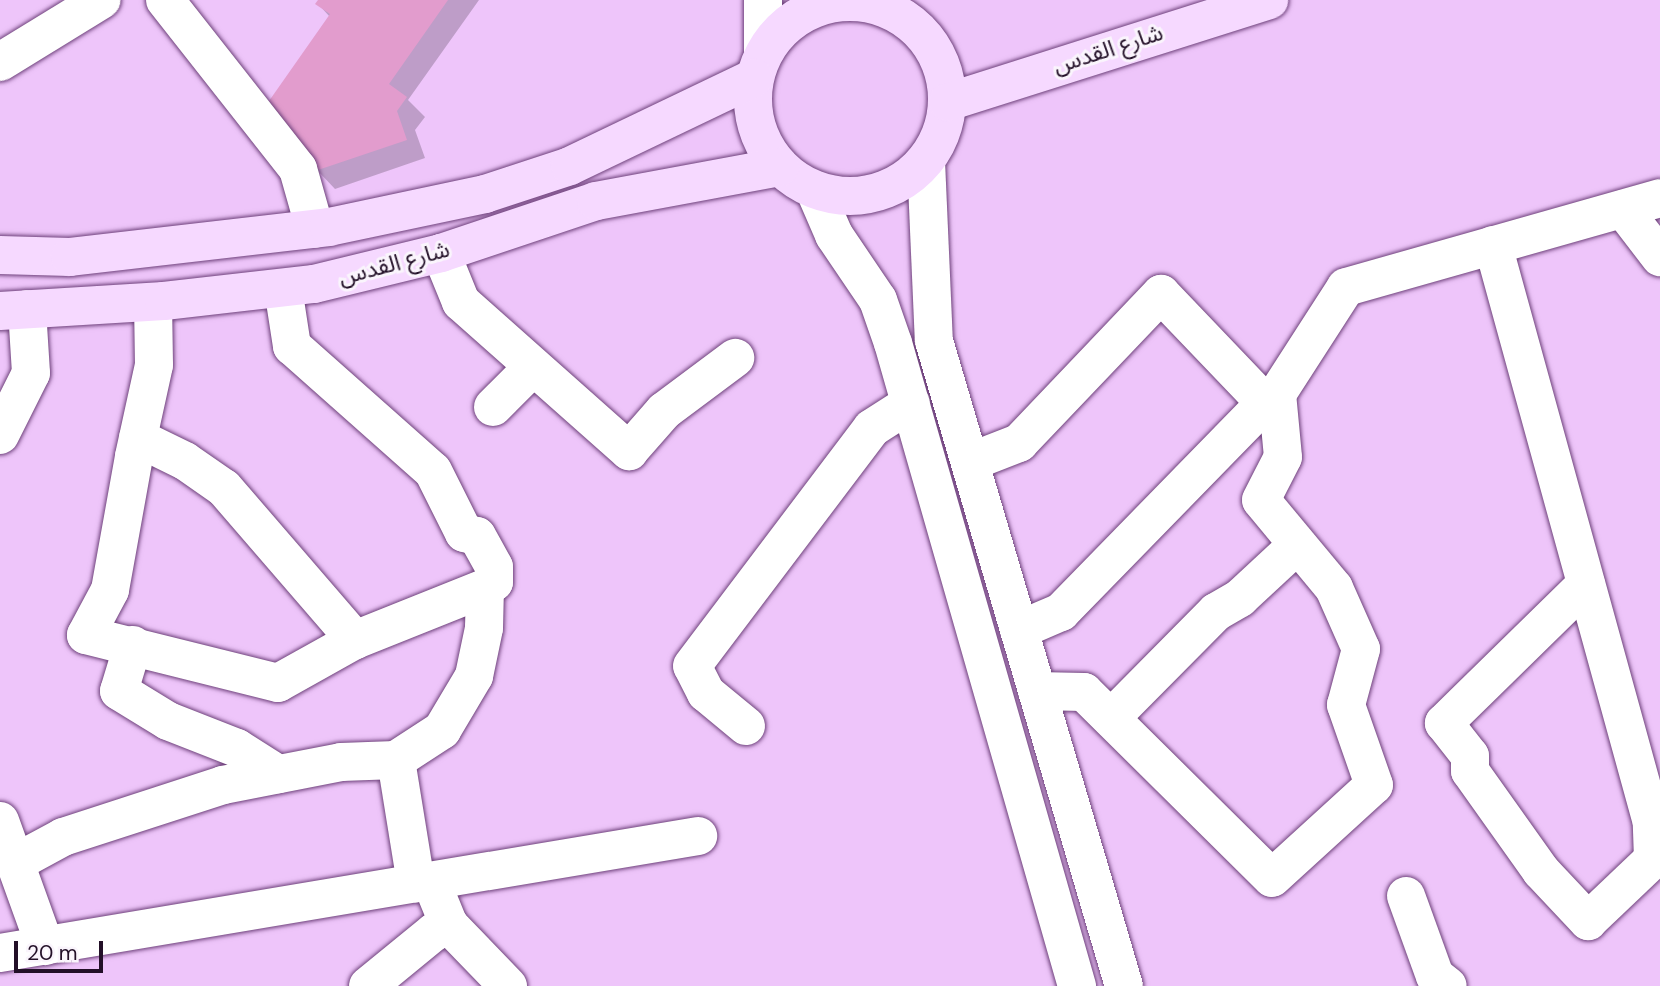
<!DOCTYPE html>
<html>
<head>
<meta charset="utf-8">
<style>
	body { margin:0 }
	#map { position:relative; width:1660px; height:986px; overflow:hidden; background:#eec5fa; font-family:"DM Sans","Noto Sans Arabic",sans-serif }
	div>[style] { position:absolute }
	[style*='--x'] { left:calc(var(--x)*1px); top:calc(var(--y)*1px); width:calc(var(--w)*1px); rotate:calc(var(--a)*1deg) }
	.shadow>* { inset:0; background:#0003 }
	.building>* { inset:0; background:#e29ccd }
	.roads { filter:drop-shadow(0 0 2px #6e417b) drop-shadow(0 0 2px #6e417b) }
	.minor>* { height:38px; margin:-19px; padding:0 19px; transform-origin:19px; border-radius:19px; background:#fff }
	.major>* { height:38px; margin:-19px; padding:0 19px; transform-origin:19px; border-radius:19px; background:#f6d9ff }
	.major>.ring { margin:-19px; padding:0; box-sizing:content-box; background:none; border:38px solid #f6d9ff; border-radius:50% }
	span { translate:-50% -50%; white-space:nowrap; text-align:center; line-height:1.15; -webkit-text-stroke:6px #faf5fc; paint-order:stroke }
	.street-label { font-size:23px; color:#231028 }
	.scale { position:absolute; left:14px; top:941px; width:89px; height:32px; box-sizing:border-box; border:4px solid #231028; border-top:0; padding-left:9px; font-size:21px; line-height:24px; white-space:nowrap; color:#231028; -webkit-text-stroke:5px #faf5fc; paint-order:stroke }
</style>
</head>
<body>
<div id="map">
	<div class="shadow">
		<i style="clip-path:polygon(320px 0,479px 0,408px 100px,425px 117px,415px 130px,425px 158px,335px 189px,317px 170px,330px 17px,318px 4px)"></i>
	</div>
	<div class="building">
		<i style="clip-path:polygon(318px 0,448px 0,389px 84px,407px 97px,397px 111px,407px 140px,315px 171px,269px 101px,330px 14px,315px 4px)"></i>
	</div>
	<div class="roads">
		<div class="minor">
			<i style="--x:165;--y:0;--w:215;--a:51.8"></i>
			<i style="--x:298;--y:169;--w:62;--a:74.2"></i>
			<i style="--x:871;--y:0;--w:4;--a:63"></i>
			<i style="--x:763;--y:54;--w:54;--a:-90"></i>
			<i style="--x:0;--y:62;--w:119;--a:-31.5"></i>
			<i style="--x:926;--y:161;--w:180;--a:87.5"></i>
			<i style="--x:934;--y:341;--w:672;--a:73.59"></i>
			<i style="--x:815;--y:191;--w:48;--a:66.6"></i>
			<i style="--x:834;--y:235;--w:78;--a:55.9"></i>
			<i style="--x:878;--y:300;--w:46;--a:70.8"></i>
			<i style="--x:893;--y:343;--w:669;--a:74.03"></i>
			<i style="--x:1623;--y:209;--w:61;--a:52.4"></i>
			<i style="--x:1493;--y:245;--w:599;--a:74.62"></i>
			<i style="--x:1652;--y:823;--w:9;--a:-21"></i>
			<i style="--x:441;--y:253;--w:53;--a:67.8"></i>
			<i style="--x:461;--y:302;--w:225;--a:41.6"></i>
			<i style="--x:629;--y:451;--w:53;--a:-48.8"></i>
			<i style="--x:664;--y:411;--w:89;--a:-36.7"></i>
			<i style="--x:283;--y:288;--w:59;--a:81.2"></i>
			<i style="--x:292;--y:346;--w:188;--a:41.6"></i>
			<i style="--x:433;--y:471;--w:69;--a:63.4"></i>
			<i style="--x:464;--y:533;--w:13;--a:13"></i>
			<i style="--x:477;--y:536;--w:35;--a:61"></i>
			<i style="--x:494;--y:567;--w:15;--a:90"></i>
			<i style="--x:494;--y:582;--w:11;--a:146"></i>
			<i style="--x:493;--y:407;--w:55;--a:-45"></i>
			<i style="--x:0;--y:435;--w:69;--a:-63.4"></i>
			<i style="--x:31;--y:373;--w:64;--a:-93.6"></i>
			<i style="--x:138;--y:438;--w:52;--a:26.1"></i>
			<i style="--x:185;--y:461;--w:47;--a:34.7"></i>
			<i style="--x:224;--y:488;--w:201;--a:49.2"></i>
			<i style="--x:355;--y:640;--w:88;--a:150.8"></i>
			<i style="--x:278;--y:683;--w:198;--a:-166"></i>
			<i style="--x:86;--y:635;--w:51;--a:-61.9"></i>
			<i style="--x:110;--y:590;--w:136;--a:-79.8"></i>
			<i style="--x:134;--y:456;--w:93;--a:-77.6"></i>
			<i style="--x:154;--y:365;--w:63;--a:-90.9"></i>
			<i style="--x:970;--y:462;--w:53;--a:-21.2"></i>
			<i style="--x:1019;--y:443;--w:206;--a:-46.4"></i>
			<i style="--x:1161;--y:294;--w:151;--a:46.3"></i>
			<i style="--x:1265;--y:403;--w:15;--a:-37"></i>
			<i style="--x:1586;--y:584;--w:199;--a:135.6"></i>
			<i style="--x:1444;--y:723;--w:42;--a:51.8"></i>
			<i style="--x:1470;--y:756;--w:15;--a:90"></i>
			<i style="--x:1470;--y:771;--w:123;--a:54.6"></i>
			<i style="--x:1541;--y:871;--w:69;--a:46.8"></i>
			<i style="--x:1588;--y:921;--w:90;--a:-43.6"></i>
			<i style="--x:1653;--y:859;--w:36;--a:-92"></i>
			<i style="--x:1019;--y:630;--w:46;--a:-23.2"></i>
			<i style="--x:1061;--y:612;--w:292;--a:-45.7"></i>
			<i style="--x:133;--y:645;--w:48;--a:106.9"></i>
			<i style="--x:119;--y:691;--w:57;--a:31.5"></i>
			<i style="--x:168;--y:721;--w:74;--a:21.4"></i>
			<i style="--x:237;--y:748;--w:49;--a:32.4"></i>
			<i style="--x:1037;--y:691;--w:47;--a:1.2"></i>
			<i style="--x:1084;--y:692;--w:264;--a:44.7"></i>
			<i style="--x:1272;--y:878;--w:138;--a:-42.4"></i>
			<i style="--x:1374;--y:785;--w:85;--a:-109.3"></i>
			<i style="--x:1346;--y:705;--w:58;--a:-75"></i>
			<i style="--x:1361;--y:649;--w:67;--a:-113.9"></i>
			<i style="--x:1334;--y:588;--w:114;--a:-129.7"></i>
			<i style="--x:1261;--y:500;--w:48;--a:-62.9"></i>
			<i style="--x:1283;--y:457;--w:63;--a:-95.4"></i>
			<i style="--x:1277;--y:394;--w:127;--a:-57.2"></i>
			<i style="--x:1346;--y:287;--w:326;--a:-15.8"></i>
			<i style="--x:1111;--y:718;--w:149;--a:-45.3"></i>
			<i style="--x:1216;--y:612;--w:28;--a:-30"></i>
			<i style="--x:1240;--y:598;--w:76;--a:-42.9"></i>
			<i style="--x:746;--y:726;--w:52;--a:-140.5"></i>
			<i style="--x:706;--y:693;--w:30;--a:-117"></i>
			<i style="--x:692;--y:666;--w:298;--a:-52.9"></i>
			<i style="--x:872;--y:428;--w:46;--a:-32.7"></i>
			<i style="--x:396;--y:760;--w:125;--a:80.8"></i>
			<i style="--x:0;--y:821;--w:133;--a:70.2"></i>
			<i style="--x:15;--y:863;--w:55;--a:-28.4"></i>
			<i style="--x:63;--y:837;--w:168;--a:-18"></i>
			<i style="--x:223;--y:785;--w:120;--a:-11"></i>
			<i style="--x:341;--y:762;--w:55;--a:-2.1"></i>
			<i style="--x:396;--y:760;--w:55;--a:-33.1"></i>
			<i style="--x:442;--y:730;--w:63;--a:-59.3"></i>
			<i style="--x:474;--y:676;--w:49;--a:-78.2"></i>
			<i style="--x:484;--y:628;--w:40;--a:-88.6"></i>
			<i style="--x:485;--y:588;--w:140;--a:158.2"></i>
			<i style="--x:431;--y:881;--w:48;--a:67.8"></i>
			<i style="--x:449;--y:925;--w:85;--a:46"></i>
			<i style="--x:1406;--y:896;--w:85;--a:70.1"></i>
			<i style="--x:1435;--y:976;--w:16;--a:38"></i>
			<i style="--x:0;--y:953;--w:708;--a:-9.52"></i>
			<i style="--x:368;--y:986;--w:85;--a:-39.3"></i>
			<i style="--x:434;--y:932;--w:17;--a:-25"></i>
		</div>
		<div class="major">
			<i class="ring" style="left:753px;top:2px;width:156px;height:156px"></i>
			<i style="--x:948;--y:102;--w:337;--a:-17.6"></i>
			<i style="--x:0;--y:255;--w:70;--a:1.6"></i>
			<i style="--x:70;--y:257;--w:261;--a:-6.6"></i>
			<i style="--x:329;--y:227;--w:159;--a:-11.9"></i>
			<i style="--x:485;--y:194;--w:89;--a:-18.2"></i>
			<i style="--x:570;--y:166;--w:204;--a:-25.6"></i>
			<i style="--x:0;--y:311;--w:164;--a:-3.5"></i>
			<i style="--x:164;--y:301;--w:151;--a:-6.5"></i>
			<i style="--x:314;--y:284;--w:131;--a:-13.7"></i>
			<i style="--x:441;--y:253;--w:163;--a:-18.5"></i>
			<i style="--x:596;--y:201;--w:187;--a:-10.5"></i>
		</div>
	</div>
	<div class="street-label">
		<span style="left:1108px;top:49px;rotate:-18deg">شارع القدس</span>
		<span style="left:394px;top:263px;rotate:-15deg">شارع القدس</span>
	</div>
	<div class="scale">20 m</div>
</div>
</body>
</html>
